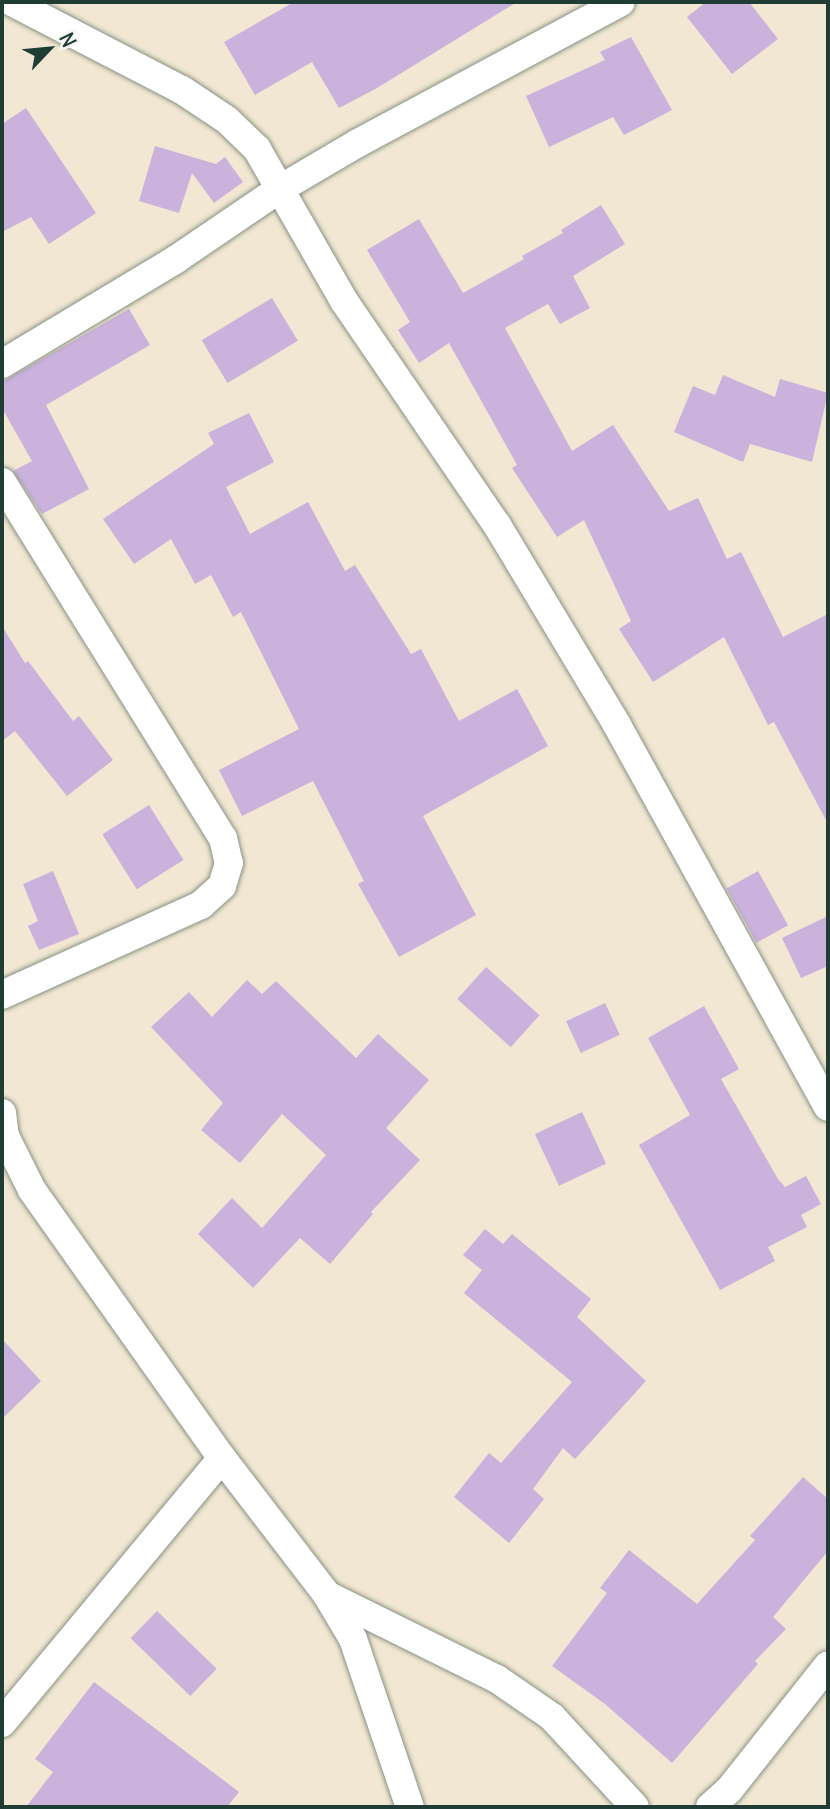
<!DOCTYPE html>
<html>
<head>
<meta charset="utf-8">
<style>
	body { margin:0 }
	#map { position:relative; width:830px; height:1809px; overflow:hidden; background:#f1e7d2; font-family:Delius,sans-serif }
	div>[style] { position:absolute }
	[style*='--x'] { left:calc(var(--x)*1px); top:calc(var(--y)*1px); width:calc(var(--w)*1px); rotate:calc(var(--a)*1deg) }
	.building>* { inset:0; background:#cab2dd; transform-origin:0 0 }
	.roads { filter:drop-shadow(0 0 2px #889283) drop-shadow(0 0 2px #889283) }
	.minor>* { height:28px; margin:-14px; padding:0 14px; transform-origin:14px; border-radius:14px; background:#fff }
	span { translate:-50% -50%; white-space:nowrap; text-align:center; line-height:1.15; -webkit-text-stroke:6px #f6f6f2; paint-order:stroke }
	.frame { position:absolute; inset:0; border:4px solid #1f3d34; pointer-events:none }
	.north { position:absolute; left:14px; top:14px; width:70px; height:70px; -webkit-text-stroke:5px #f6f6f2; paint-order:stroke; rotate:64deg; font-size:19px; font-weight:700; line-height:28px; text-align:center; color:#1f3d34 }
	.north::after { content:''; display:block; margin:auto; width:24px; height:32px; background:#1f3d34; clip-path:polygon(50% 0,100% 100%,50% 72%,0 100%) }
</style>
</head>
<body>
<div id="map">
	<div class="building">
		<i style="clip-path:polygon(294px 2px,517px 2px,377px 88px,339px 108px,312px 62px,255px 95px,224px 42px)"></i>
		<i style="clip-path:polygon(706px 2px,749px 2px,778px 39px,732px 74px,687px 17px)"></i>
		<i style="clip-path:polygon(631px 37px,672px 110px,624px 135px,613px 117px,549px 147px,526px 96px,605px 60px,600px 52px)"></i>
		<i style="clip-path:polygon(26px 108px,96px 213px,49px 244px,31px 217px,2px 232px,2px 124px)"></i>
		<i style="clip-path:polygon(155px 146px,216px 164px,225px 157px,243px 182px,214px 203px,192px 173px,179px 213px,139px 201px)"></i>
		<i style="clip-path:polygon(601px 205px,625px 244px,573px 276px,590px 308px,560px 324px,548px 304px,505px 328px,572px 451px,613px 425px,669px 511px,698px 498px,727px 559px,741px 552px,783px 637px,828px 614px,828px 824px,774px 722px,768px 725px,724px 637px,653px 682px,619px 629px,631px 621px,584px 520px,557px 537px,512px 468px,517px 465px,449px 343px,419px 363px,398px 330px,410px 322px,367px 250px,419px 219px,463px 293px,524px 259px,522px 256px,563px 233px,561px 230px)"></i>
		<i style="left:272px;top:298px;width:50px;height:82px;rotate:59deg"></i>
		<i style="clip-path:polygon(129px 309px,150px 345px,46px 405px,89px 489px,42px 514px,13px 471px,32px 461px,2px 408px,2px 382px)"></i>
		<i style="clip-path:polygon(723px 375px,775px 397px,780px 379px,828px 393px,812px 462px,750px 444px,743px 462px,674px 432px,693px 386px,715px 395px)"></i>
		<i style="clip-path:polygon(249px 413px,274px 462px,226px 487px,250px 534px,308px 502px,345px 571px,355px 565px,411px 654px,421px 649px,459px 721px,517px 689px,548px 746px,423px 816px,476px 915px,399px 957px,358px 884px,364px 881px,313px 781px,242px 816px,219px 770px,299px 729px,241px 612px,233px 617px,211px 575px,195px 584px,171px 539px,134px 564px,103px 519px,214px 444px,208px 433px)"></i>
		<i style="clip-path:polygon(2px 626px,25px 663px,28px 661px,73px 721px,79px 716px,113px 760px,67px 796px,15px 731px,2px 741px)"></i>
		<i style="left:149px;top:805px;width:65px;height:55px;rotate:58deg"></i>
		<i style="clip-path:polygon(53px 871px,79px 934px,39px 950px,28px 926px,38px 921px,23px 884px)"></i>
		<i style="left:758px;top:871px;width:62px;height:36px;rotate:61deg"></i>
		<i style="clip-path:polygon(828px 916px,828px 966px,801px 978px,782px 938px)"></i>
		<i style="left:486px;top:967px;width:72px;height:43px;rotate:42deg"></i>
		<i style="clip-path:polygon(247px 980px,262px 994px,276px 981px,356px 1058px,378px 1034px,429px 1080px,386px 1128px,420px 1160px,371px 1212px,373px 1214px,330px 1264px,300px 1238px,253px 1288px,198px 1234px,232px 1198px,262px 1228px,326px 1155px,282px 1114px,240px 1163px,201px 1130px,223px 1103px,151px 1027px,189px 992px,212px 1017px)"></i>
		<i style="left:605px;top:1003px;width:35px;height:43px;rotate:65deg"></i>
		<i style="clip-path:polygon(704px 1006px,739px 1069px,721px 1079px,778px 1179px,785px 1187px,806px 1176px,821px 1204px,801px 1215px,807px 1227px,768px 1247px,775px 1261px,720px 1290px,639px 1145px,690px 1115px,648px 1038px)"></i>
		<i style="left:582px;top:1112px;width:57px;height:52px;rotate:65deg"></i>
		<i style="clip-path:polygon(485px 1229px,503px 1244px,512px 1234px,591px 1299px,577px 1317px,646px 1381px,575px 1459px,563px 1448px,533px 1489px,544px 1499px,509px 1543px,454px 1497px,489px 1453px,501px 1463px,572px 1382px,464px 1293px,482px 1270px,463px 1255px)"></i>
		<i style="clip-path:polygon(2px 1339px,41px 1381px,2px 1419px)"></i>
		<i style="clip-path:polygon(803px 1477px,828px 1499px,828px 1551px,773px 1617px,786px 1629px,755px 1661px,758px 1664px,672px 1763px,605px 1704px,552px 1666px,607px 1593px,600px 1588px,629px 1550px,697px 1604px,755px 1540px,750px 1536px)"></i>
		<i style="left:157px;top:1611px;width:83px;height:38px;rotate:44deg"></i>
		<i style="clip-path:polygon(94px 1682px,239px 1792px,227px 1807px,26px 1807px,53px 1772px,35px 1759px)"></i>
	</div>
	<div class="roads">
		<div class="minor">
			<i style="--x:12;--y:2;--w:191;--a:27.4"></i>
			<i style="--x:182;--y:90;--w:54;--a:33.7"></i>
			<i style="--x:227;--y:120;--w:42;--a:44"></i>
			<i style="--x:257;--y:149;--w:175;--a:60.2"></i>
			<i style="--x:344;--y:301;--w:271;--a:55.7"></i>
			<i style="--x:497;--y:525;--w:233;--a:59"></i>
			<i style="--x:617;--y:725;--w:436;--a:61.1"></i>
			<i style="--x:2;--y:364;--w:202;--a:-31"></i>
			<i style="--x:175;--y:260;--w:125;--a:-34.2"></i>
			<i style="--x:278;--y:190;--w:93;--a:-30.4"></i>
			<i style="--x:358;--y:143;--w:298;--a:-28.2"></i>
			<i style="--x:2;--y:482;--w:419;--a:58.2"></i>
			<i style="--x:223;--y:838;--w:26;--a:77"></i>
			<i style="--x:229;--y:863;--w:24;--a:107"></i>
			<i style="--x:222;--y:886;--w:28;--a:138"></i>
			<i style="--x:201;--y:905;--w:218;--a:155.7"></i>
			<i style="--x:2;--y:1113;--w:23;--a:83"></i>
			<i style="--x:5;--y:1136;--w:60;--a:63.4"></i>
			<i style="--x:32;--y:1190;--w:329;--a:54.7"></i>
			<i style="--x:222;--y:1458;--w:173;--a:52.5"></i>
			<i style="--x:327;--y:1595;--w:51;--a:59.4"></i>
			<i style="--x:353;--y:1639;--w:177;--a:71.3"></i>
			<i style="--x:327;--y:1595;--w:190;--a:26.3"></i>
			<i style="--x:497;--y:1679;--w:67;--a:34.6"></i>
			<i style="--x:552;--y:1717;--w:122;--a:47.3"></i>
			<i style="--x:2;--y:1723;--w:344;--a:-50.3"></i>
			<i style="--x:710;--y:1807;--w:25;--a:-42"></i>
			<i style="--x:729;--y:1790;--w:159;--a:-51.6"></i>
		</div>
	</div>
	<div class="frame"></div>
	<div class="north">N</div>
</div>
</body>
</html>
